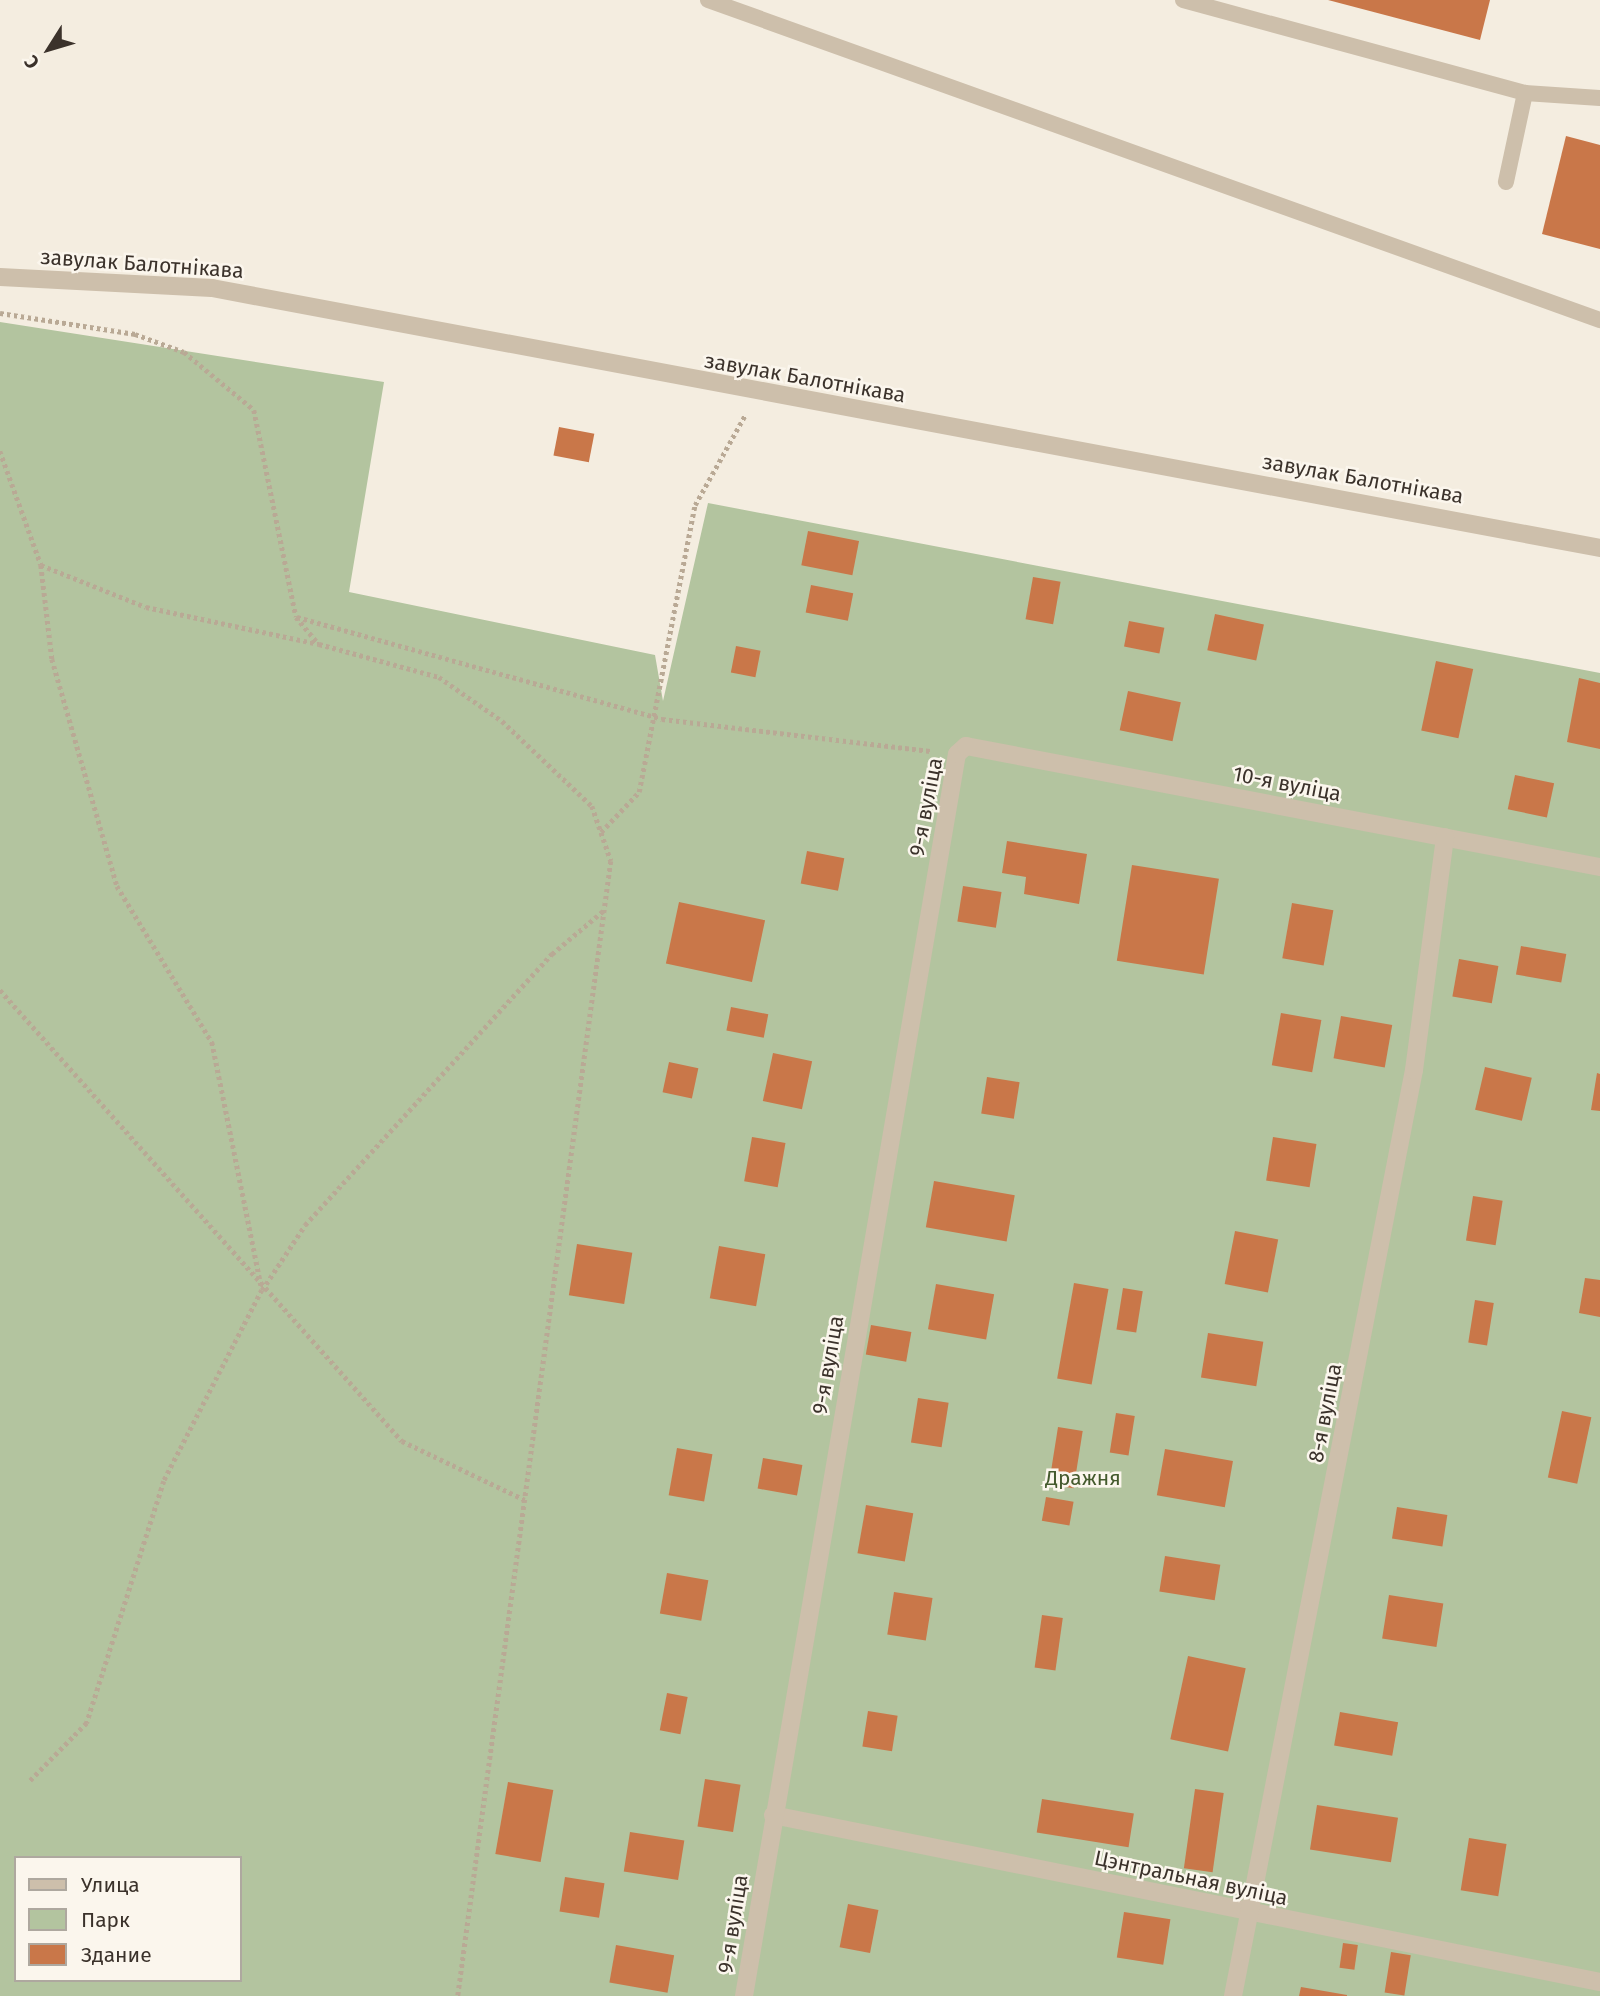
<!DOCTYPE html>
<html>
<head>
<meta charset="utf-8">
<style>
	body { margin:0 }
	#map { position:relative; width:1600px; height:1996px; overflow:hidden; background:#f4ede0; font-family:"Fira Sans",sans-serif }
	div>[style] { position:absolute }
	[style*='--x'] { left:calc(var(--x)*1px); top:calc(var(--y)*1px); width:calc(var(--w)*1px); rotate:calc(var(--a)*1deg) }
	.green>* { inset:0; background:#b3c49f }
	.building>* { inset:0; background:#c97749; transform-origin:0 0 }
	.path>* { height:4.5px; margin-top:-2.25px; transform-origin:0; background:repeating-linear-gradient(90deg,#b9a995 0 3.5px,transparent 0 7px) }
	.lane>* { height:16px; margin:-8px; padding:0 8px; transform-origin:8px; border-radius:8px; background:#cdbfab }
	.street>* { height:18px; margin:-9px; padding:0 9px; transform-origin:9px; border-radius:9px; background:#cdbfab }
	span { translate:-50% -50%; white-space:nowrap; text-align:center; line-height:1.15; -webkit-text-stroke:5px #fbf6ed; paint-order:stroke }
	.street-label { font-size:21px; color:#3b322b }
	.park-label { font-size:21px; color:#445a2d }
	.legend { position:absolute; left:14px; top:1856px; width:228px; height:126px; box-sizing:border-box; background:#fbf6ed; border:2px solid #aea89f; margin:0; padding:9px 12px; list-style:none; font-size:21px; color:#3b322b }
	.legend li { display:flex; align-items:center; gap:14px; height:35px }
	.legend b { width:35px; border:2px solid #aea89f }
	.north { position:absolute; left:14px; top:14px; width:70px; height:70px; -webkit-text-stroke:5px #fbf6ed; paint-order:stroke; rotate:233deg; font-size:19px; font-weight:700; line-height:28px; text-align:center; color:#3b322b }
	.north::after { content:''; display:block; margin:auto; width:24px; height:32px; background:#3b322b; clip-path:polygon(50% 0,100% 100%,50% 72%,0 100%) }
</style>
</head>
<body>
<div id="map">
	<div class="green">
		<i style="clip-path:polygon(evenodd,0 322px,384px 382px,349px 592px,655px 655px,663px 701px,708px 503px,1600px 673px,1600px 1996px,0 1996px,0 322px,16px 1858px,240px 1858px,240px 1980px,16px 1980px,16px 1858px)"></i>
	</div>
	<div class="building">
		<i style="clip-path:polygon(1328px 0,1490px 0,1480px 40px)"></i>
		<i style="clip-path:polygon(1566px 136px,1600px 145px,1600px 249px,1542px 234px)"></i>
		<i style="left:559px;top:427px;width:36px;height:29px;rotate:11deg"></i>
		<i style="left:808px;top:531px;width:52px;height:35px;rotate:11deg"></i>
		<i style="left:1033px;top:577px;width:28px;height:43px;rotate:10deg"></i>
		<i style="left:811px;top:585px;width:43px;height:28px;rotate:11deg"></i>
		<i style="left:1215px;top:614px;width:50px;height:37px;rotate:12deg"></i>
		<i style="left:1129px;top:621px;width:36px;height:26px;rotate:11deg"></i>
		<i style="left:736px;top:646px;width:25px;height:27px;rotate:11deg"></i>
		<i style="left:1436px;top:661px;width:38px;height:71px;rotate:12deg"></i>
		<i style="clip-path:polygon(1579px 678px,1600px 683px,1600px 749px,1567px 742px)"></i>
		<i style="left:1128px;top:691px;width:54px;height:40px;rotate:12deg"></i>
		<i style="left:1515px;top:775px;width:40px;height:35px;rotate:12deg"></i>
		<i style="clip-path:polygon(1007px 841px,1087px 854px,1079px 904px,1024px 894px,1026px 877px,1002px 873px)"></i>
		<i style="left:807px;top:851px;width:38px;height:33px;rotate:11deg"></i>
		<i style="left:1132px;top:865px;width:88px;height:97px;rotate:9deg"></i>
		<i style="left:963px;top:886px;width:39px;height:36px;rotate:9deg"></i>
		<i style="left:679px;top:902px;width:88px;height:63px;rotate:12deg"></i>
		<i style="left:1292px;top:903px;width:42px;height:56px;rotate:10deg"></i>
		<i style="left:1521px;top:946px;width:46px;height:29px;rotate:10deg"></i>
		<i style="left:1459px;top:959px;width:40px;height:38px;rotate:10deg"></i>
		<i style="left:731px;top:1007px;width:38px;height:24px;rotate:11deg"></i>
		<i style="left:1281px;top:1013px;width:41px;height:53px;rotate:10deg"></i>
		<i style="left:1341px;top:1016px;width:52px;height:43px;rotate:10deg"></i>
		<i style="left:773px;top:1053px;width:40px;height:49px;rotate:12deg"></i>
		<i style="left:669px;top:1062px;width:30px;height:31px;rotate:12deg"></i>
		<i style="left:1485px;top:1067px;width:48px;height:44px;rotate:13deg"></i>
		<i style="clip-path:polygon(1597px 1073px,1600px 1074px,1600px 1111px,1591px 1110px)"></i>
		<i style="left:987px;top:1077px;width:33px;height:37px;rotate:9deg"></i>
		<i style="left:752px;top:1137px;width:34px;height:45px;rotate:10deg"></i>
		<i style="left:1273px;top:1137px;width:44px;height:44px;rotate:9deg"></i>
		<i style="left:934px;top:1181px;width:82px;height:47px;rotate:10deg"></i>
		<i style="left:1473px;top:1196px;width:30px;height:45px;rotate:9deg"></i>
		<i style="left:1235px;top:1231px;width:44px;height:54px;rotate:11deg"></i>
		<i style="left:577px;top:1244px;width:56px;height:52px;rotate:9deg"></i>
		<i style="left:719px;top:1246px;width:47px;height:53px;rotate:10deg"></i>
		<i style="clip-path:polygon(1585px 1278px,1600px 1280px,1600px 1317px,1579px 1313px)"></i>
		<i style="left:1074px;top:1283px;width:35px;height:97px;rotate:10deg"></i>
		<i style="left:936px;top:1284px;width:59px;height:46px;rotate:10deg"></i>
		<i style="left:1123px;top:1288px;width:20px;height:42px;rotate:9deg"></i>
		<i style="left:1475px;top:1300px;width:19px;height:43px;rotate:9deg"></i>
		<i style="left:871px;top:1325px;width:41px;height:30px;rotate:10deg"></i>
		<i style="left:1208px;top:1333px;width:56px;height:45px;rotate:9deg"></i>
		<i style="left:918px;top:1398px;width:31px;height:45px;rotate:9deg"></i>
		<i style="left:1562px;top:1411px;width:30px;height:68px;rotate:12deg"></i>
		<i style="left:1116px;top:1413px;width:19px;height:40px;rotate:9deg"></i>
		<i style="left:1058px;top:1427px;width:25px;height:58px;rotate:9deg"></i>
		<i style="left:677px;top:1448px;width:36px;height:48px;rotate:10deg"></i>
		<i style="left:1165px;top:1449px;width:69px;height:47px;rotate:10deg"></i>
		<i style="left:763px;top:1458px;width:40px;height:31px;rotate:10deg"></i>
		<i style="left:1046px;top:1497px;width:28px;height:24px;rotate:10deg"></i>
		<i style="left:866px;top:1505px;width:48px;height:49px;rotate:10deg"></i>
		<i style="left:1397px;top:1507px;width:51px;height:32px;rotate:9deg"></i>
		<i style="left:1165px;top:1556px;width:56px;height:36px;rotate:9deg"></i>
		<i style="left:667px;top:1573px;width:42px;height:41px;rotate:10deg"></i>
		<i style="left:894px;top:1592px;width:39px;height:43px;rotate:9deg"></i>
		<i style="left:1389px;top:1595px;width:55px;height:44px;rotate:9deg"></i>
		<i style="left:1042px;top:1615px;width:21px;height:53px;rotate:8deg"></i>
		<i style="left:1188px;top:1656px;width:59px;height:85px;rotate:12deg"></i>
		<i style="left:667px;top:1693px;width:21px;height:38px;rotate:11deg"></i>
		<i style="left:868px;top:1711px;width:30px;height:36px;rotate:9deg"></i>
		<i style="left:1340px;top:1712px;width:59px;height:34px;rotate:10deg"></i>
		<i style="left:705px;top:1779px;width:36px;height:48px;rotate:9deg"></i>
		<i style="left:508px;top:1782px;width:46px;height:73px;rotate:10deg"></i>
		<i style="left:1195px;top:1789px;width:29px;height:80px;rotate:8deg"></i>
		<i style="left:1042px;top:1799px;width:93px;height:34px;rotate:9deg"></i>
		<i style="left:1317px;top:1805px;width:82px;height:45px;rotate:9deg"></i>
		<i style="left:630px;top:1832px;width:55px;height:40px;rotate:9deg"></i>
		<i style="left:1469px;top:1838px;width:38px;height:53px;rotate:9deg"></i>
		<i style="left:565px;top:1877px;width:40px;height:35px;rotate:9deg"></i>
		<i style="left:848px;top:1904px;width:31px;height:44px;rotate:11deg"></i>
		<i style="left:1124px;top:1912px;width:47px;height:46px;rotate:9deg"></i>
		<i style="left:1343px;top:1943px;width:15px;height:25px;rotate:8deg"></i>
		<i style="left:616px;top:1945px;width:59px;height:38px;rotate:10deg"></i>
		<i style="left:1391px;top:1952px;width:20px;height:41px;rotate:9deg"></i>
		<i style="clip-path:polygon(1301px 1987px,1347px 1995px,1347px 1996px,1299px 1996px)"></i>
	</div>
	<div class="path">
		<i style="--x:0;--y:313;--w:137;--a:8.8"></i>
		<i style="--x:135;--y:334;--w:52;--a:20.2"></i>
		<i style="--x:184;--y:352;--w:91;--a:39.6"></i>
		<i style="--x:254;--y:410;--w:211;--a:78.5"></i>
		<i style="--x:296;--y:617;--w:35;--a:50"></i>
		<i style="--x:319;--y:644;--w:124;--a:15.4"></i>
		<i style="--x:439;--y:677;--w:77;--a:34.9"></i>
		<i style="--x:502;--y:721;--w:124;--a:43.4"></i>
		<i style="--x:592;--y:806;--w:58;--a:70.9"></i>
		<i style="--x:611;--y:861;--w:1145;--a:97.68"></i>
		<i style="--x:0;--y:451;--w:121;--a:70.2"></i>
		<i style="--x:41;--y:565;--w:95;--a:83.3"></i>
		<i style="--x:52;--y:659;--w:236;--a:74"></i>
		<i style="--x:117;--y:886;--w:183;--a:58.7"></i>
		<i style="--x:212;--y:1042;--w:253;--a:78.6"></i>
		<i style="--x:262;--y:1290;--w:215;--a:117.2"></i>
		<i style="--x:164;--y:1481;--w:254;--a:107.7"></i>
		<i style="--x:87;--y:1723;--w:83;--a:134.5"></i>
		<i style="--x:41;--y:565;--w:113;--a:21.8"></i>
		<i style="--x:146;--y:607;--w:177;--a:12.1"></i>
		<i style="--x:297;--y:617;--w:379;--a:15.6"></i>
		<i style="--x:662;--y:719;--w:270;--a:6.8"></i>
		<i style="--x:601;--y:832;--w:55;--a:-46.5"></i>
		<i style="--x:639;--y:792;--w:292;--a:-79"></i>
		<i style="--x:695;--y:505;--w:103;--a:-60.9"></i>
		<i style="--x:0;--y:990;--w:604;--a:48.29"></i>
		<i style="--x:402;--y:1441;--w:136;--a:25.6"></i>
		<i style="--x:262;--y:1290;--w:78;--a:-56.5"></i>
		<i style="--x:305;--y:1225;--w:367;--a:-47.7"></i>
		<i style="--x:552;--y:954;--w:68;--a:-40.2"></i>
	</div>
	<div class="lane">
		<i style="--x:708;--y:0;--w:948;--a:19.74"></i>
		<i style="--x:1183;--y:0;--w:354;--a:15.2"></i>
		<i style="--x:1525;--y:93;--w:91;--a:102.1"></i>
		<i style="--x:1525;--y:93;--w:75;--a:3.8"></i>
	</div>
	<div class="street">
		<i style="--x:0;--y:277;--w:212;--a:3"></i>
		<i style="--x:212;--y:288;--w:1412;--a:10.61"></i>
		<i style="--x:773;--y:1815;--w:844;--a:11.42"></i>
		<i style="--x:744;--y:1996;--w:1260;--a:-80.27"></i>
		<i style="--x:957;--y:754;--w:12;--a:-42"></i>
		<i style="--x:966;--y:746;--w:645;--a:10.81"></i>
		<i style="--x:1233;--y:1996;--w:944;--a:-78.94"></i>
		<i style="--x:1414;--y:1070;--w:235;--a:-82.4"></i>
	</div>
	<div class="street-label">
		<span style="left:142px;top:264px;rotate:4deg">завулак Балотнікава</span>
		<span style="left:805px;top:378px;rotate:10deg">завулак Балотнікава</span>
		<span style="left:1363px;top:479px;rotate:10deg">завулак Балотнікава</span>
		<span style="left:1287px;top:784px;rotate:11deg">10-я вуліца</span>
		<span style="left:926px;top:807px;rotate:-79deg">9-я вуліца</span>
		<span style="left:828px;top:1365px;rotate:-80deg">9-я вуліца</span>
		<span style="left:1325px;top:1413px;rotate:-79deg">8-я вуліца</span>
		<span style="left:1191px;top:1878px;rotate:12deg">Цэнтральная вуліца</span>
		<span style="left:733px;top:1924px;rotate:-81deg">9-я вуліца</span>
	</div>
	<div class="park-label">
		<span style="left:1083px;top:1478px">Дражня</span>
	</div>
	<ul class="legend">
	<li><b style="height:9px;background:#cdbfab"></b>Улица</li>
	<li><b style="height:19px;background:#b3c49f"></b>Парк</li>
	<li><b style="height:19px;background:#c97749"></b>Здание</li>
	</ul>
	<div class="north">С</div>
</div>
</body>
</html>
